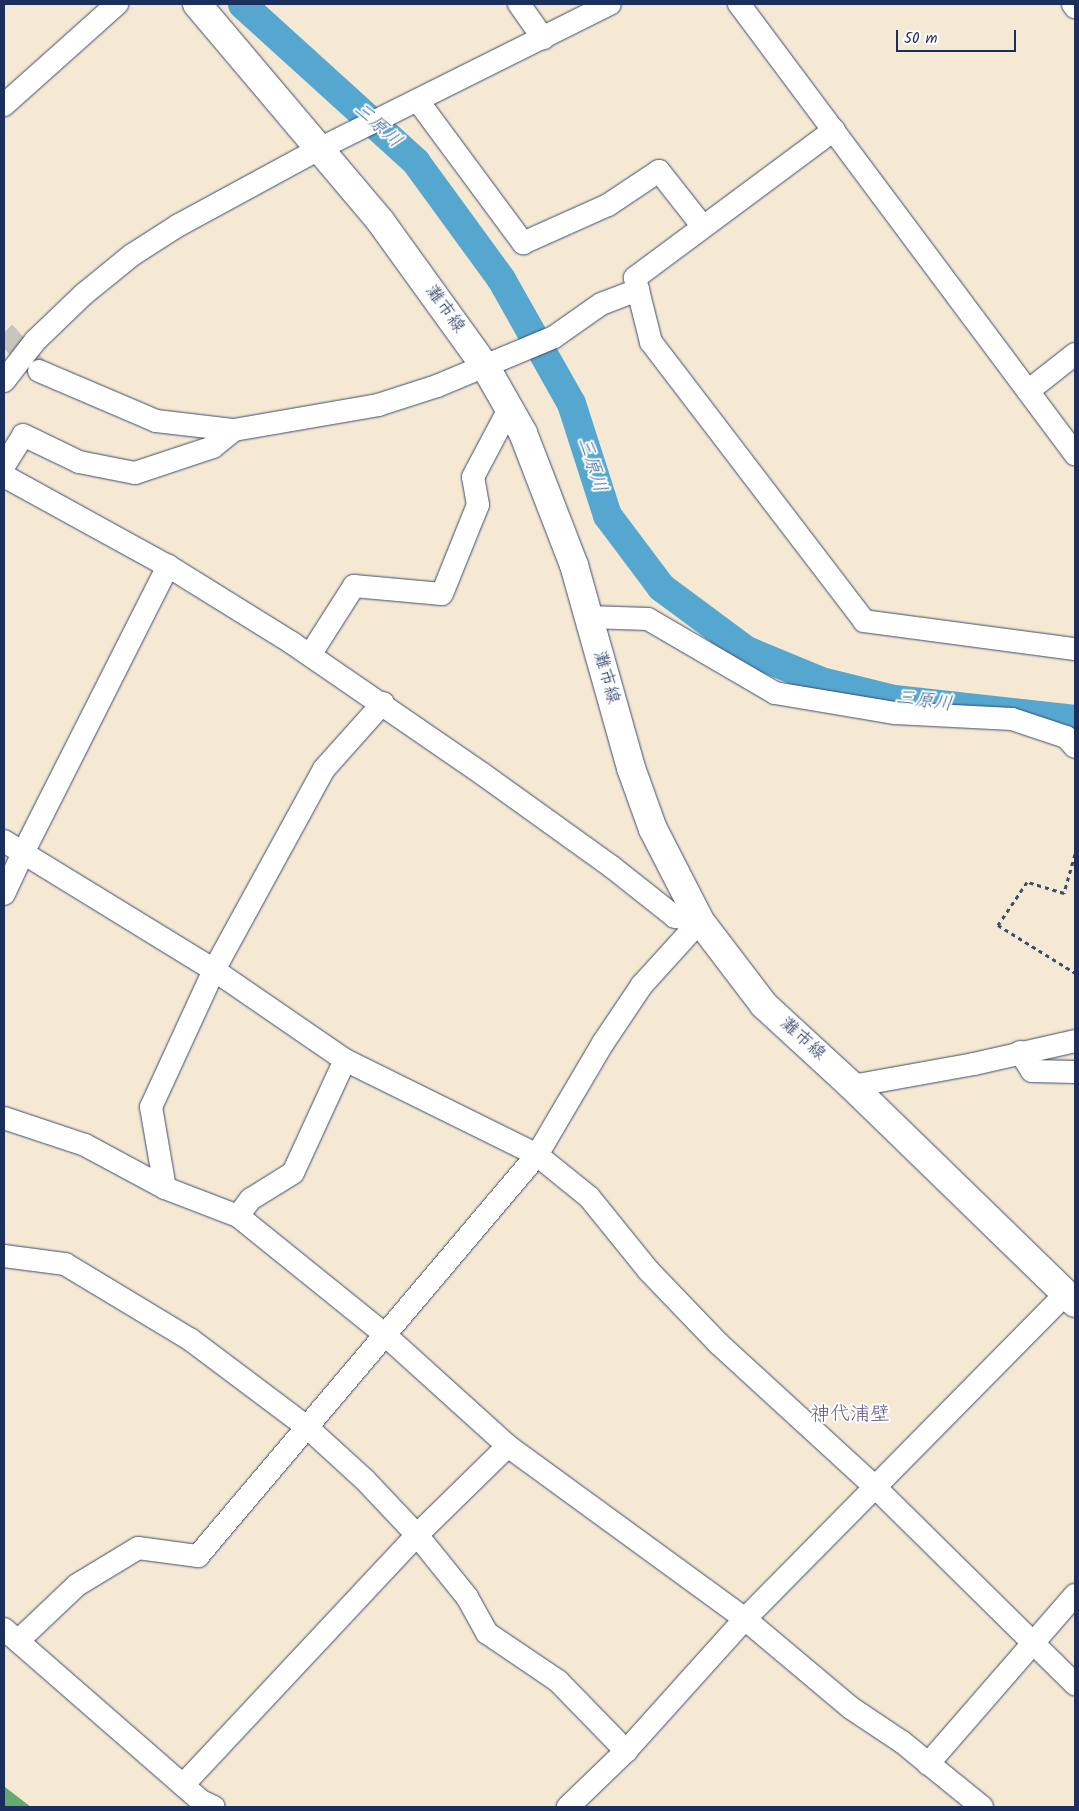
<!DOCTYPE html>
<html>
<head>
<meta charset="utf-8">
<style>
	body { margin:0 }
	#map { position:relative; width:1079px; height:1811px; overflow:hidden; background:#f5e9d3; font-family:Kalam,"Klee One",sans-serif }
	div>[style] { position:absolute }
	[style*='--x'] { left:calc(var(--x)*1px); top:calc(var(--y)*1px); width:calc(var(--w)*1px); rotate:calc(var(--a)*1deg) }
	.forest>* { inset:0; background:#67aa6f }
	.river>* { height:29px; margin:-14.5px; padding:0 14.5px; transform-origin:14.5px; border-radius:14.5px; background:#55a7d0 }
	.minor-tunnel>* { height:22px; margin-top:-11px; transform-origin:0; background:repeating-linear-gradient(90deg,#c9c4bc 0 22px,transparent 0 33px) }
	.path>* { height:3px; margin-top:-1.5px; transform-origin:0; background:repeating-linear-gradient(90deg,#3c4b70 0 4px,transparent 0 8px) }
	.roads { filter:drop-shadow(0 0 1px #3c4b70) drop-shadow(0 0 1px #3c4b70) }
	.minor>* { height:22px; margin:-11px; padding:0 11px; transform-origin:11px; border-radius:11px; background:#fff }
	.major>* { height:28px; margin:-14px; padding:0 14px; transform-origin:14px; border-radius:14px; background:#fff }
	span { translate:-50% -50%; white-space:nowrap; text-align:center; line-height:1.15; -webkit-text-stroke:4px #fff; paint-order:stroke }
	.street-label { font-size:18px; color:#1b2f5e }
	.water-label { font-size:19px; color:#325f8c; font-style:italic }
	.quarter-label { font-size:20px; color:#645987 }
	.frame { position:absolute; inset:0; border:5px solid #1b2f5e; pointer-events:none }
	.scale { position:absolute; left:896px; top:30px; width:120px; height:22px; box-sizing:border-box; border:2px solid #1b2f5e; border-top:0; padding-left:6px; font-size:15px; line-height:18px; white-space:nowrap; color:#1b2f5e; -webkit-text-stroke:4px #fff; paint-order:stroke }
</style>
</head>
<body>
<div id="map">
	<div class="forest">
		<i style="clip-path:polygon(5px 1787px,31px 1807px,4px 1807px)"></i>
	</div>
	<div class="river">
		<i style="--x:242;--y:4;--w:234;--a:42.2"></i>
		<i style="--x:415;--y:161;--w:146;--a:53.9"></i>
		<i style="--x:501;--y:279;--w:142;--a:60.6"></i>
		<i style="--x:571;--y:403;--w:118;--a:72.2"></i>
		<i style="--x:607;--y:515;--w:90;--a:53.1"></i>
		<i style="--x:661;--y:587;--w:106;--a:36.5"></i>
		<i style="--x:746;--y:650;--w:81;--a:22.5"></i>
		<i style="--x:821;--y:681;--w:75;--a:13.9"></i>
		<i style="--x:894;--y:699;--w:182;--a:6.3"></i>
	</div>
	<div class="minor-tunnel">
		<i style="--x:4;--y:332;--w:49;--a:47.5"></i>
	</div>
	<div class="path">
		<i style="--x:1075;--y:854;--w:41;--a:105.8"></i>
		<i style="--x:1064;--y:893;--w:39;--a:-163"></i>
		<i style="--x:1027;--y:882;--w:52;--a:124"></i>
		<i style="--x:998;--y:925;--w:91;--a:31.9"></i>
	</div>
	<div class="roads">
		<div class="minor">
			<i style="--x:519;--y:4;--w:42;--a:54.8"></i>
			<i style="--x:739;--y:4;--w:562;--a:53.25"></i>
			<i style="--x:1073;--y:4;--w:4;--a:56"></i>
			<i style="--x:418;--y:101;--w:177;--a:53.5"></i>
			<i style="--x:523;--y:243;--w:93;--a:-24.1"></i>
			<i style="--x:608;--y:205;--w:61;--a:-33.7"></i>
			<i style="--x:659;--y:171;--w:71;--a:51.8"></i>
			<i style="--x:4;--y:105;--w:152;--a:-41.8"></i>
			<i style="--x:834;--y:130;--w:248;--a:143.4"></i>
			<i style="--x:635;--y:278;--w:66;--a:76"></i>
			<i style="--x:651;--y:342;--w:351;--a:52.6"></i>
			<i style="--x:864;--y:621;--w:213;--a:7.6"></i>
			<i style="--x:39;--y:371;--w:127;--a:23.1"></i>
			<i style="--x:156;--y:421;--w:79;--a:6.6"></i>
			<i style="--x:4;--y:381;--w:51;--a:-52.2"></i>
			<i style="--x:35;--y:341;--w:68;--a:-43.8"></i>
			<i style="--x:84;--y:294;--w:62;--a:-39.1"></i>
			<i style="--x:132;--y:255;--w:56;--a:-32.6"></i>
			<i style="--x:179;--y:225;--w:159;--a:-28.5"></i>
			<i style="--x:319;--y:149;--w:325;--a:-26.5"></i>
			<i style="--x:1028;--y:391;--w:60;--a:-38.2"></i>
			<i style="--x:4;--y:466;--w:36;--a:-58"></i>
			<i style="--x:23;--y:435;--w:62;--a:25.7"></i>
			<i style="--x:79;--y:462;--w:57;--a:11.1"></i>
			<i style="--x:135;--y:473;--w:82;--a:-18.4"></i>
			<i style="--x:213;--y:447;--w:27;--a:-39"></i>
			<i style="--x:234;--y:430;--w:146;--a:-9.8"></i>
			<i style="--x:378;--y:405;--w:62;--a:-17.9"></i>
			<i style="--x:437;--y:386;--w:127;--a:-22.7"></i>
			<i style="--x:554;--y:337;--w:57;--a:-35.1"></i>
			<i style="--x:601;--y:304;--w:40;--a:-21"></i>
			<i style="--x:4;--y:476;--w:187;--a:28.8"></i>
			<i style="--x:168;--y:566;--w:146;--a:31.8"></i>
			<i style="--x:292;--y:643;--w:233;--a:34.5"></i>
			<i style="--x:484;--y:775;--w:158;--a:35.7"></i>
			<i style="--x:612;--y:867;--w:80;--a:38.4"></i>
			<i style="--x:675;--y:917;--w:25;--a:9"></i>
			<i style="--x:588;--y:617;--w:60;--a:1.9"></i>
			<i style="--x:648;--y:619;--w:147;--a:30.2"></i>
			<i style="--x:775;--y:693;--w:122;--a:9.5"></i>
			<i style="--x:895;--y:713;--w:117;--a:2.9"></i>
			<i style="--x:1012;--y:719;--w:57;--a:18.4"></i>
			<i style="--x:1066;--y:737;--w:13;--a:48"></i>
			<i style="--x:310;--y:655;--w:82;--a:-57.5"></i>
			<i style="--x:354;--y:586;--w:88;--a:5.2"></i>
			<i style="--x:442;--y:594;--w:96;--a:-68"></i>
			<i style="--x:478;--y:505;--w:28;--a:-100"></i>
			<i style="--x:473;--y:477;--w:77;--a:-62.1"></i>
			<i style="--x:383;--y:703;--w:89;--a:131.8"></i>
			<i style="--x:324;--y:769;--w:229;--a:118.7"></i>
			<i style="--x:214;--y:970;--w:159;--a:34.5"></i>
			<i style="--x:345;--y:1060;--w:214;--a:26.3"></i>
			<i style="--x:537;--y:1155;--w:67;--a:38.9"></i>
			<i style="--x:589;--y:1197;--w:95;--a:51"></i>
			<i style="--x:649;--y:1271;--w:100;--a:46.2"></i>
			<i style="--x:718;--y:1343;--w:213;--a:42.5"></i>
			<i style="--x:875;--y:1487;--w:281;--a:44.6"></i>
			<i style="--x:4;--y:841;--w:22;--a:32"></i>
			<i style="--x:23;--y:853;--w:45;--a:114.9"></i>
			<i style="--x:1020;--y:1052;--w:22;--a:58"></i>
			<i style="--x:1032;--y:1071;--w:43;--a:1.3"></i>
			<i style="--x:852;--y:1086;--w:124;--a:-10.2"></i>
			<i style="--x:974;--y:1064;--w:104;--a:-12.8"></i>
			<i style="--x:4;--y:1118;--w:85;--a:18.4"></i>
			<i style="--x:85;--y:1145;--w:91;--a:28.3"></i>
			<i style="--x:165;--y:1188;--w:78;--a:21"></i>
			<i style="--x:238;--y:1216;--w:188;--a:38.9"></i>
			<i style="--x:384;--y:1334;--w:167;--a:42.1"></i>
			<i style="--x:508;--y:1446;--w:293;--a:36.1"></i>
			<i style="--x:745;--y:1619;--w:138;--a:40"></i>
			<i style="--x:851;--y:1708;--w:61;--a:33.7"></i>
			<i style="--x:902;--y:1742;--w:103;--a:39.1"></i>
			<i style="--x:165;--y:1188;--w:82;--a:-99.8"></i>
			<i style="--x:151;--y:1107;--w:151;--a:-65.3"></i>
			<i style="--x:214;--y:970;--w:224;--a:-148.5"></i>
			<i style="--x:23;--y:853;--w:322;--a:-63.2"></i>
			<i style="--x:238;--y:1216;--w:21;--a:-53"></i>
			<i style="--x:251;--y:1199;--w:49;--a:-31.8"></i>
			<i style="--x:293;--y:1173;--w:124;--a:-65.3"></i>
			<i style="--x:4;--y:1256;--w:62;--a:7.5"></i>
			<i style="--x:65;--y:1264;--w:147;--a:31.1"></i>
			<i style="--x:191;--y:1340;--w:146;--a:36.9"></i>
			<i style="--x:308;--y:1428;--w:77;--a:42.4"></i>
			<i style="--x:365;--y:1480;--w:76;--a:46.6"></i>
			<i style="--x:417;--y:1535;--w:80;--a:51.1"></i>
			<i style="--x:467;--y:1597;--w:41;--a:60.9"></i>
			<i style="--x:487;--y:1633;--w:86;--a:34.1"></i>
			<i style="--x:558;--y:1681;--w:98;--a:45.8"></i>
			<i style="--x:626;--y:1751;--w:81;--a:136"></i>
			<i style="--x:4;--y:1629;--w:262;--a:41.1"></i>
			<i style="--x:201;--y:1801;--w:14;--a:25"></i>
			<i style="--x:18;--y:1641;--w:81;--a:-43.5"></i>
			<i style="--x:77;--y:1585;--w:71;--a:-31.2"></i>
			<i style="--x:138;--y:1548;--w:61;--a:7.6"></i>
			<i style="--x:198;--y:1556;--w:525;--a:-49.79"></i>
			<i style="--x:537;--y:1155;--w:130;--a:-59.5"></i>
			<i style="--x:603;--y:1043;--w:70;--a:-56.1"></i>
			<i style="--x:642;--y:985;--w:86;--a:-47.8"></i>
			<i style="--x:626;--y:1751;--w:178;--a:-48"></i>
			<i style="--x:745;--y:1619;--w:457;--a:-45.4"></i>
			<i style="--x:928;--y:1764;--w:224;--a:-49"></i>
			<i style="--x:183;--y:1785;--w:342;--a:-46.9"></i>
			<i style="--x:417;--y:1535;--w:127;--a:-44.4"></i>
		</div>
		<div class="major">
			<i style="--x:197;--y:4;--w:285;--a:49.8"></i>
			<i style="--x:381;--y:222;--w:178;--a:54.2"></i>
			<i style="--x:485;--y:366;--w:77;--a:60.4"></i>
			<i style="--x:523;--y:433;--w:142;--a:68.9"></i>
			<i style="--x:574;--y:565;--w:211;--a:74.3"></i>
			<i style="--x:631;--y:768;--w:65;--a:70.2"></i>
			<i style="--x:653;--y:829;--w:103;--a:62.9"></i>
			<i style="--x:700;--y:921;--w:106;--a:52.7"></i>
			<i style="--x:764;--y:1005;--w:120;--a:42.6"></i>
			<i style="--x:852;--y:1086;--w:311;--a:44.2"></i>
		</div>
	</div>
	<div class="street-label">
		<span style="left:444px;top:310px;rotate:54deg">灘市線</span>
		<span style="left:605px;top:678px;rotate:74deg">灘市線</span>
		<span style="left:802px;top:1040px;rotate:42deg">灘市線</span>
	</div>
	<div class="water-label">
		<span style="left:377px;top:126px;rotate:42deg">三原川</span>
		<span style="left:591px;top:465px;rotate:72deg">三原川</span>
		<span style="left:924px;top:702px;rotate:7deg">三原川</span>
	</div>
	<div class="quarter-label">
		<span style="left:850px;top:1415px">神代浦壁</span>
	</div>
	<div class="frame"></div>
	<div class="scale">50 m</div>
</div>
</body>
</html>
